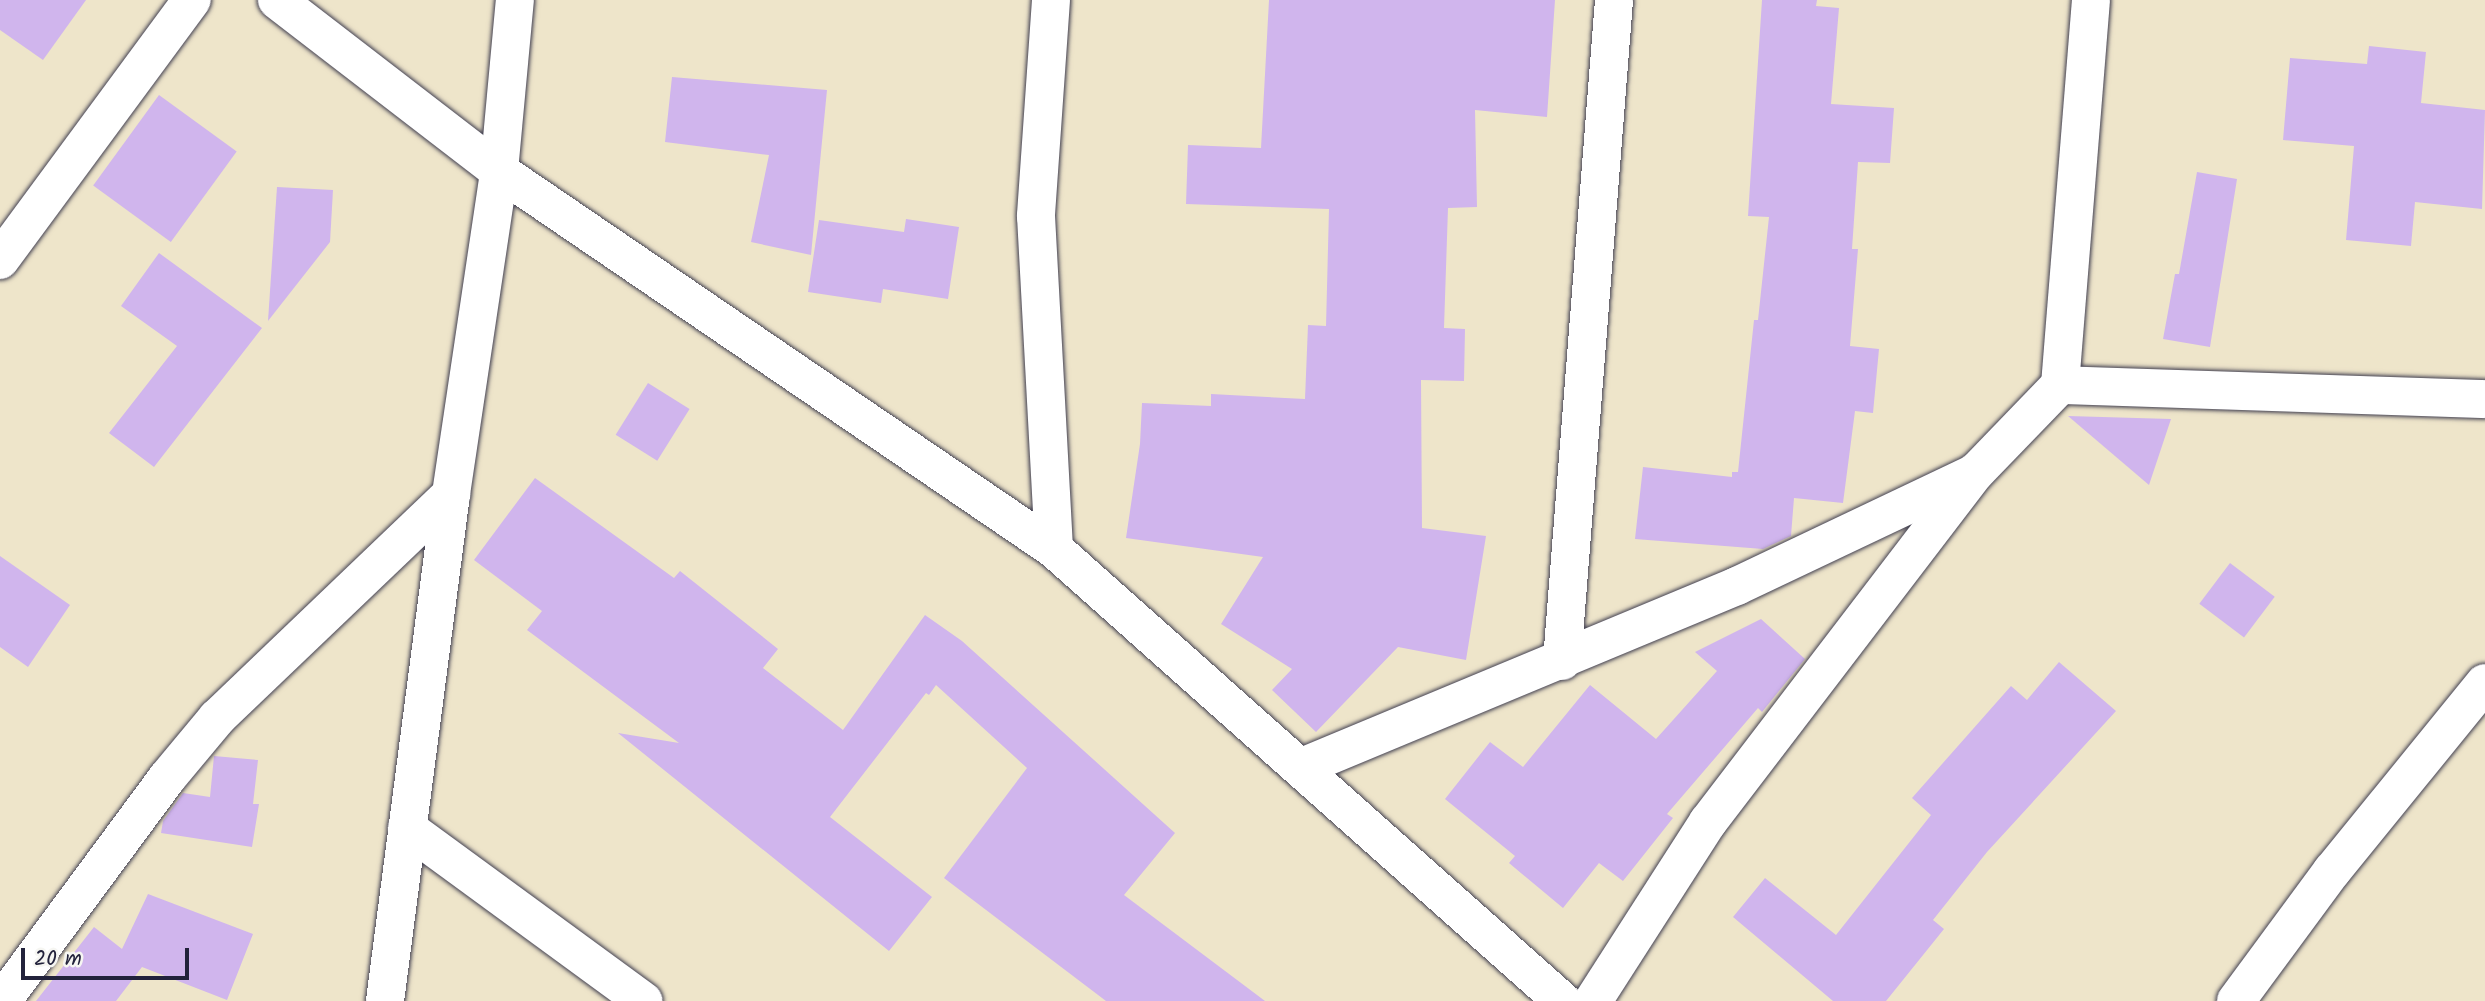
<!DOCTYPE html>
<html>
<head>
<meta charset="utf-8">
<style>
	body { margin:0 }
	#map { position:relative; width:2485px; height:1001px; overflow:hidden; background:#eee5ca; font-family:Kalam,sans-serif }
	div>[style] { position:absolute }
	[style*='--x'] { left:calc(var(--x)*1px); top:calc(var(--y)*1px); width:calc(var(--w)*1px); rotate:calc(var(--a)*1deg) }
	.building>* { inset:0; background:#d0b5ed; transform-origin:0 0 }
	.roads { filter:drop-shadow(0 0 2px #413f50) drop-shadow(0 0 2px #413f50) }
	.minor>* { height:38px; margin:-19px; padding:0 19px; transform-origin:19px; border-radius:19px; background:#fff }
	span { translate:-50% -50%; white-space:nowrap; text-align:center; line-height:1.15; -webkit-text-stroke:5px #f6f6f2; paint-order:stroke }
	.scale { position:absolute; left:21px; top:948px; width:168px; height:32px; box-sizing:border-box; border:4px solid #22223b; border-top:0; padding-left:9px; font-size:21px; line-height:24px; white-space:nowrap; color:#22223b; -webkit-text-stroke:5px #f6f6f2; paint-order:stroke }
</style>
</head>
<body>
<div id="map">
	<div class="building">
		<i style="clip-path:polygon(0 0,86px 0,43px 60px,0 30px)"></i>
		<i style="clip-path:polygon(1269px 0,1555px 0,1547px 117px,1475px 110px,1477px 207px,1448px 208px,1444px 328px,1465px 329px,1464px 381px,1421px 380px,1422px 528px,1486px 536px,1466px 660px,1398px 647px,1316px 732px,1272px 690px,1292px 669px,1221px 624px,1263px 557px,1126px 538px,1140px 444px,1142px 403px,1211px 406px,1211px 394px,1305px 399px,1308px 325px,1326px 326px,1329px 209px,1186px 204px,1188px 145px,1261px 148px)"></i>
		<i style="clip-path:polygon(1762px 0,1817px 0,1816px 6px,1839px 8px,1831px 104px,1894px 108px,1890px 163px,1858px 162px,1852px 249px,1858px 249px,1850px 346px,1879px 349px,1873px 413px,1855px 411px,1843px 503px,1794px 498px,1791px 536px,1763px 549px,1635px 539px,1643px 467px,1732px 477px,1732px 472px,1738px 472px,1754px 320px,1758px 320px,1769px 217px,1748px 216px)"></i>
		<i style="clip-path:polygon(2369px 46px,2426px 52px,2421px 103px,2485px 110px,2482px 209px,2415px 202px,2411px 246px,2346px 240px,2354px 146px,2283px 140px,2290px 58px,2367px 64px)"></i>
		<i style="clip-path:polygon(672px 77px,827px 90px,811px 255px,751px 242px,769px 155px,665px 142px)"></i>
		<i style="left:159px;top:95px;width:96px;height:112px;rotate:36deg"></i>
		<i style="clip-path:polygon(2197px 172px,2237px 179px,2210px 347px,2163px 339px,2175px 274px,2179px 274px)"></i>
		<i style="clip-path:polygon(277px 187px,333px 190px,330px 242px,268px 321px)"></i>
		<i style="clip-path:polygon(906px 219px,959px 227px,948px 299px,883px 289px,881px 303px,808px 292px,819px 220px,904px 232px)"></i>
		<i style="clip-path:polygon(159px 253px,262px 328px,154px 467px,109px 433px,177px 346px,121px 306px)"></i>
		<i style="left:648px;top:383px;width:49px;height:61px;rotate:32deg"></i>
		<i style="clip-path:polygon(2068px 416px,2171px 419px,2149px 485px)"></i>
		<i style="clip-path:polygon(535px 478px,674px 578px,680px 571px,778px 649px,763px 668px,843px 730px,925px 615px,962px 641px,1175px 833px,1124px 895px,1265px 1001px,1106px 1001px,944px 878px,1027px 768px,936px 685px,929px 695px,926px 693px,830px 817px,932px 897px,889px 951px,618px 733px,679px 743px,527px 630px,542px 611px,474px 560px)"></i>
		<i style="clip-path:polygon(0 556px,70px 605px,28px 667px,0 647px)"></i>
		<i style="left:2230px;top:563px;width:56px;height:51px;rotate:37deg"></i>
		<i style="clip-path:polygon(1761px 619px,1805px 659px,1762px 712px,1758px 708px,1667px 814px,1673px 818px,1623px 881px,1599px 863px,1563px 908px,1509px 863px,1515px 856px,1445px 799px,1490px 742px,1523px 767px,1590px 685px,1656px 739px,1717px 671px,1695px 652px)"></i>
		<i style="clip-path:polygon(2059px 662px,2116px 711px,1987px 852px,1933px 920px,1944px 929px,1886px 1001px,1833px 1001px,1733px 917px,1765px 878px,1836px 935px,1931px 815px,1912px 798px,2011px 686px,2027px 700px)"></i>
		<i style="clip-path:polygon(214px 756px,258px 760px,253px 804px,259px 804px,252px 847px,161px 833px,163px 821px,183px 793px,210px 797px)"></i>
		<i style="clip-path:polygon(148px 894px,253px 934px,227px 1000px,142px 967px,116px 1001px,36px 1001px,94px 927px,122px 949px)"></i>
	</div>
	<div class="roads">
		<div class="minor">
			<i style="--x:277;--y:0;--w:280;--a:37.6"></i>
			<i style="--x:499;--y:171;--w:671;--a:34.26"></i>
			<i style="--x:1054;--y:549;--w:680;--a:41.66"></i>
			<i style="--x:1051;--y:0;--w:217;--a:94"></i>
			<i style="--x:1036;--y:216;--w:333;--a:86.9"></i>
			<i style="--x:0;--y:260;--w:323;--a:-53.6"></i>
			<i style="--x:2060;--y:385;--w:425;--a:1.9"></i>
			<i style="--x:1562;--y:661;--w:663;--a:-85.5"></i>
			<i style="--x:1302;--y:767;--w:471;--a:-22.6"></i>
			<i style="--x:1737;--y:586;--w:259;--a:-25.4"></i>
			<i style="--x:407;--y:828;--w:293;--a:36.2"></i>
			<i style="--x:2;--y:1001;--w:277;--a:-53.5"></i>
			<i style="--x:167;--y:778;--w:78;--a:-50.2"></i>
			<i style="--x:217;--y:718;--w:324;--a:-43.7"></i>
			<i style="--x:385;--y:1001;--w:511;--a:-82.58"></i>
			<i style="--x:451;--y:494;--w:327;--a:-81.5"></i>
			<i style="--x:499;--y:171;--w:172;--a:-84.7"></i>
			<i style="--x:1593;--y:1001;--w:213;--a:-57.3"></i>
			<i style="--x:1708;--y:822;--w:441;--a:-52.6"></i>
			<i style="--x:1976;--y:472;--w:121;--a:-46"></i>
			<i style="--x:2060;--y:385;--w:386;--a:-85.4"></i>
			<i style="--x:2236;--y:1001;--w:162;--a:-53.6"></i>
			<i style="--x:2332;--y:871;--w:242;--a:-50.9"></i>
		</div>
	</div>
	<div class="scale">20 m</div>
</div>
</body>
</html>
